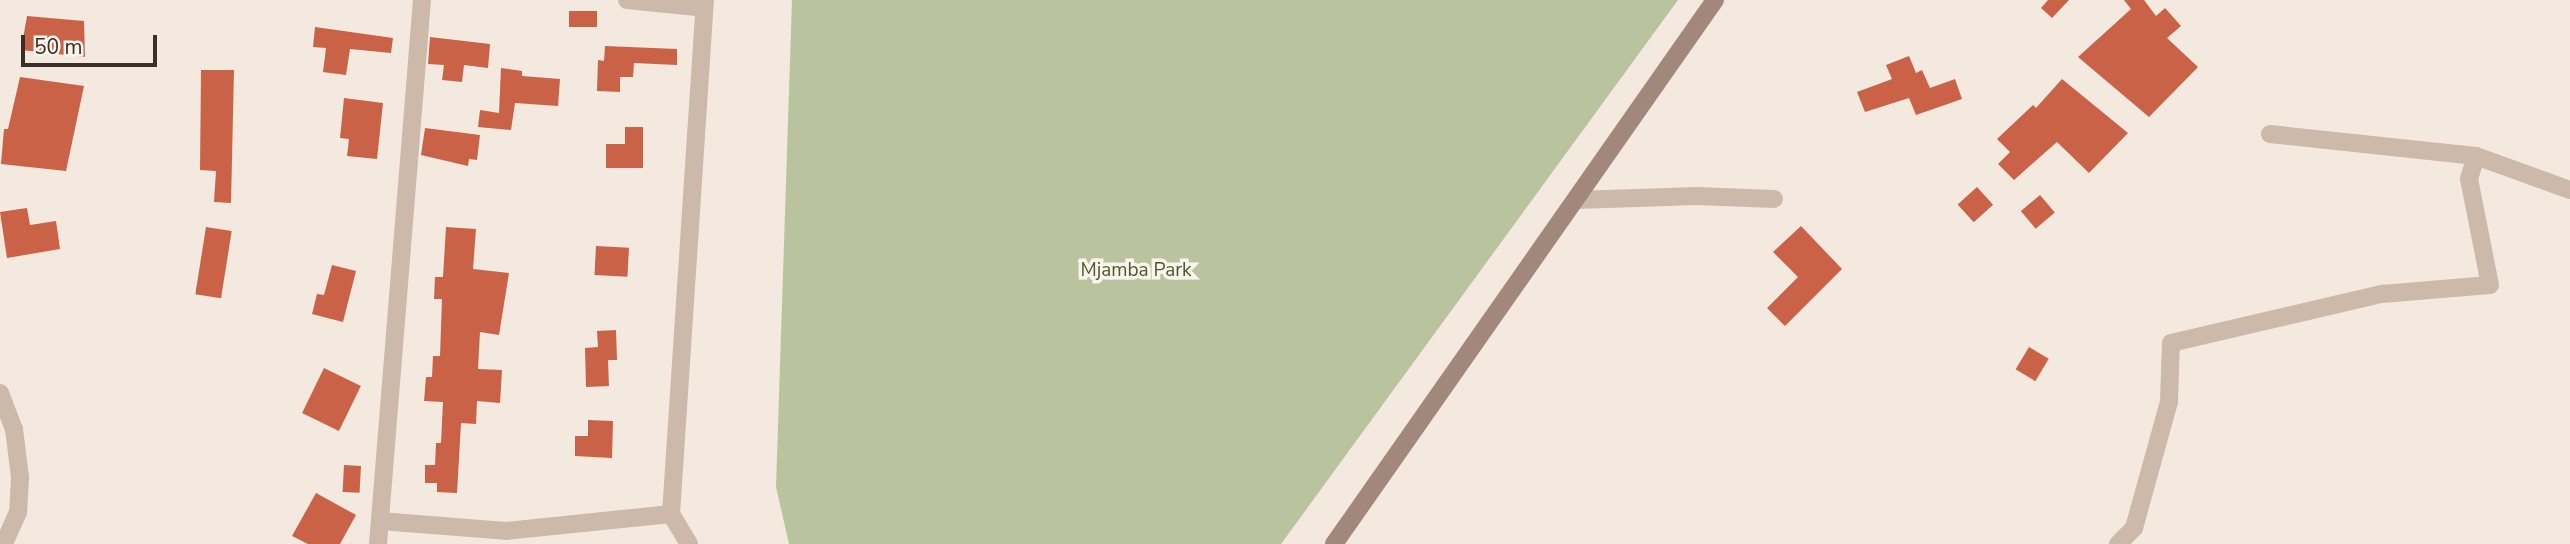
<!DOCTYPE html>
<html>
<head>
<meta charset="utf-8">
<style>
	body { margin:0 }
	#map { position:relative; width:2570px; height:544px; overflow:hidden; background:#f4e9df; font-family:"Nunito Sans",sans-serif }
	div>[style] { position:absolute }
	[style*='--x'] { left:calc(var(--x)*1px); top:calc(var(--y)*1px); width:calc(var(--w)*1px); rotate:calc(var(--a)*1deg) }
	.green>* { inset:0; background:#b9c49e }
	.building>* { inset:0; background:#ca6247; transform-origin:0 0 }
	.minor>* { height:18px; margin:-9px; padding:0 9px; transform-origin:9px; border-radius:9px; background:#cdb9aa }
	.tertiary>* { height:18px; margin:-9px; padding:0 9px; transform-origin:9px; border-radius:9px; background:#cdb9aa }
	.secondary>* { height:18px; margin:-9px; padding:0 9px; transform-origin:9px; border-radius:9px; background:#a1887b }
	span { translate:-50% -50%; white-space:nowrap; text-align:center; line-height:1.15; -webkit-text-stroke:7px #fbf4ec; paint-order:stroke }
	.park-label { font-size:19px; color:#4b5a2d }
	.scale { position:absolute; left:21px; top:35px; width:136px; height:32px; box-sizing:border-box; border:4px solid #3a2f2a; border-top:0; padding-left:9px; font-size:21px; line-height:24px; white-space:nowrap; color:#3a2f2a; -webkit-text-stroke:5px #fbf4ec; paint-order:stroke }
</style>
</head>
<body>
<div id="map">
	<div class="green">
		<i style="clip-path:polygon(792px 0,1678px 0,1281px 544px,789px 544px,776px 487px)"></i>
	</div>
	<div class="building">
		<i style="clip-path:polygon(2048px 0,2069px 0,2052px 18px,2041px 8px)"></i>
		<i style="clip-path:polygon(2124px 0,2144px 0,2156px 16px,2165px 8px,2181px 26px,2167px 38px,2198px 67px,2149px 117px,2078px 57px,2131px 9px)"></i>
		<i style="left:569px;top:11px;width:28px;height:16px"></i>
		<i style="clip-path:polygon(27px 16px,84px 21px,85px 57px,21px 50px)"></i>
		<i style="clip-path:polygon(315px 27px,393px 38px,391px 53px,350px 49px,346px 75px,323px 72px,326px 48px,313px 47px)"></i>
		<i style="clip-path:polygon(430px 37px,490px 44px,488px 68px,464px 65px,462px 82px,442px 80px,444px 65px,428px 64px)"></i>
		<i style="clip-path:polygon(605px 46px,677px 49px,677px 65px,634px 63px,633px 77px,620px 77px,620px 92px,597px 91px,598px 60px,604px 61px)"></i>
		<i style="clip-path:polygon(1909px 56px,1916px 73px,1922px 70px,1930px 88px,1955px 79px,1962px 99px,1916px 115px,1909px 98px,1865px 112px,1857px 92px,1892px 79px,1886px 65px)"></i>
		<i style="clip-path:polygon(501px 68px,522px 71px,522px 76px,560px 79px,558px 106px,515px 103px,511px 130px,478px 127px,480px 110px,499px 113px)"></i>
		<i style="clip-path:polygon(201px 70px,234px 70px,231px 203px,214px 202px,216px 171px,200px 170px)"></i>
		<i style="clip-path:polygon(20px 77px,84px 86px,66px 171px,1px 164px,4px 129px,8px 129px)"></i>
		<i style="clip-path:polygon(2062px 79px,2128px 133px,2089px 173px,2057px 142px,2014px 180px,1998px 164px,2010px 152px,1997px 139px,2033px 105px,2036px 108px)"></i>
		<i style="clip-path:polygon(344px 98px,383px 103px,377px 159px,347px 156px,349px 139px,340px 138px)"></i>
		<i style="clip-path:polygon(625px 127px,643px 127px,643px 168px,606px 168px,606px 144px,625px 144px)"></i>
		<i style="clip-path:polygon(425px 128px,480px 135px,477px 160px,469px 159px,468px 166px,421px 155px)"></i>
		<i style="left:1977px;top:187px;width:24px;height:26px;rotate:48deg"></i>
		<i style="left:2040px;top:195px;width:23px;height:25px;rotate:50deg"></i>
		<i style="clip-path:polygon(27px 208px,30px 225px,56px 221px,60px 249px,7px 258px,0 212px)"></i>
		<i style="clip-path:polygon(1801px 226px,1842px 269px,1785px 326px,1767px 308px,1798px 277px,1773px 252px)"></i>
		<i style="left:206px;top:227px;width:26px;height:68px;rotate:9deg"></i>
		<i style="clip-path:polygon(446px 227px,476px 229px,473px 269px,509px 273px,499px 335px,480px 332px,478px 369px,502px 370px,500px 403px,477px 401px,476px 424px,461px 423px,457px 493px,437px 492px,437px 483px,425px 483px,425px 465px,435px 465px,436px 443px,441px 443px,443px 402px,424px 401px,426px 377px,432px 377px,433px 356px,440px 356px,442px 299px,434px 299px,435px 277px,443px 277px)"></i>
		<i style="left:596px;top:246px;width:33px;height:29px;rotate:3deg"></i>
		<i style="clip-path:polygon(332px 265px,356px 271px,343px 322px,312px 314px,317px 294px,324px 295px)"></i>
		<i style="clip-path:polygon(616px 330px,617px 360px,608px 360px,609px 386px,586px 387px,585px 348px,598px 347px,597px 331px)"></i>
		<i style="left:2029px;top:347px;width:23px;height:26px;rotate:31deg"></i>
		<i style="left:324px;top:368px;width:41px;height:50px;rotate:26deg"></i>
		<i style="clip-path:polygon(588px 420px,613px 421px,612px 458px,575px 456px,575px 436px,588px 436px)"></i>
		<i style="left:344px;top:465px;width:17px;height:27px;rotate:3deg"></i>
		<i style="clip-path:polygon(316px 493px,356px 515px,340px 544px,308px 544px,292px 536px)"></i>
	</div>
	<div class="minor">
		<i style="--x:627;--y:0;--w:77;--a:5.9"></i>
		<i style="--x:2270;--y:134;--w:207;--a:6.1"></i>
		<i style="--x:2476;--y:156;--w:100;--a:19.9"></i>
		<i style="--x:1576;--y:200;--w:121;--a:-1.9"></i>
		<i style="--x:1697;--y:196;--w:77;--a:2.2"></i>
		<i style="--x:380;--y:521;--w:126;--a:4.5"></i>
		<i style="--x:506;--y:531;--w:166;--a:-5.9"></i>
		<i style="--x:378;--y:544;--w:546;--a:-85.38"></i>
		<i style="--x:689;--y:544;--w:35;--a:-121"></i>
		<i style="--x:671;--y:514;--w:515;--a:-86.22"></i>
		<i style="--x:2118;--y:544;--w:23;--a:-45"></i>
		<i style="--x:2134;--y:528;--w:131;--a:-74.5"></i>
		<i style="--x:2169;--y:402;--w:59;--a:-88.1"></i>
		<i style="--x:2171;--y:343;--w:217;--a:-13.1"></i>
		<i style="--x:2382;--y:294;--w:108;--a:-4.8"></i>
		<i style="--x:2490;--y:285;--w:108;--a:-101.2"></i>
		<i style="--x:2469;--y:179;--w:24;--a:-73"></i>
	</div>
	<div class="tertiary">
		<i style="--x:0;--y:393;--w:39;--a:69"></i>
		<i style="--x:14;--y:429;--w:48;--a:82.9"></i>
		<i style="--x:20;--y:477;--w:35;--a:93"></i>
		<i style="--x:18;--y:512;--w:35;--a:114"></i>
	</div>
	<div class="secondary">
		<i style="--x:1334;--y:544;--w:664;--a:-54.99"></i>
	</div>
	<div class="park-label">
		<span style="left:1136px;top:271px">Mjamba Park</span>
	</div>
	<div class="scale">50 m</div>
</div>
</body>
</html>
